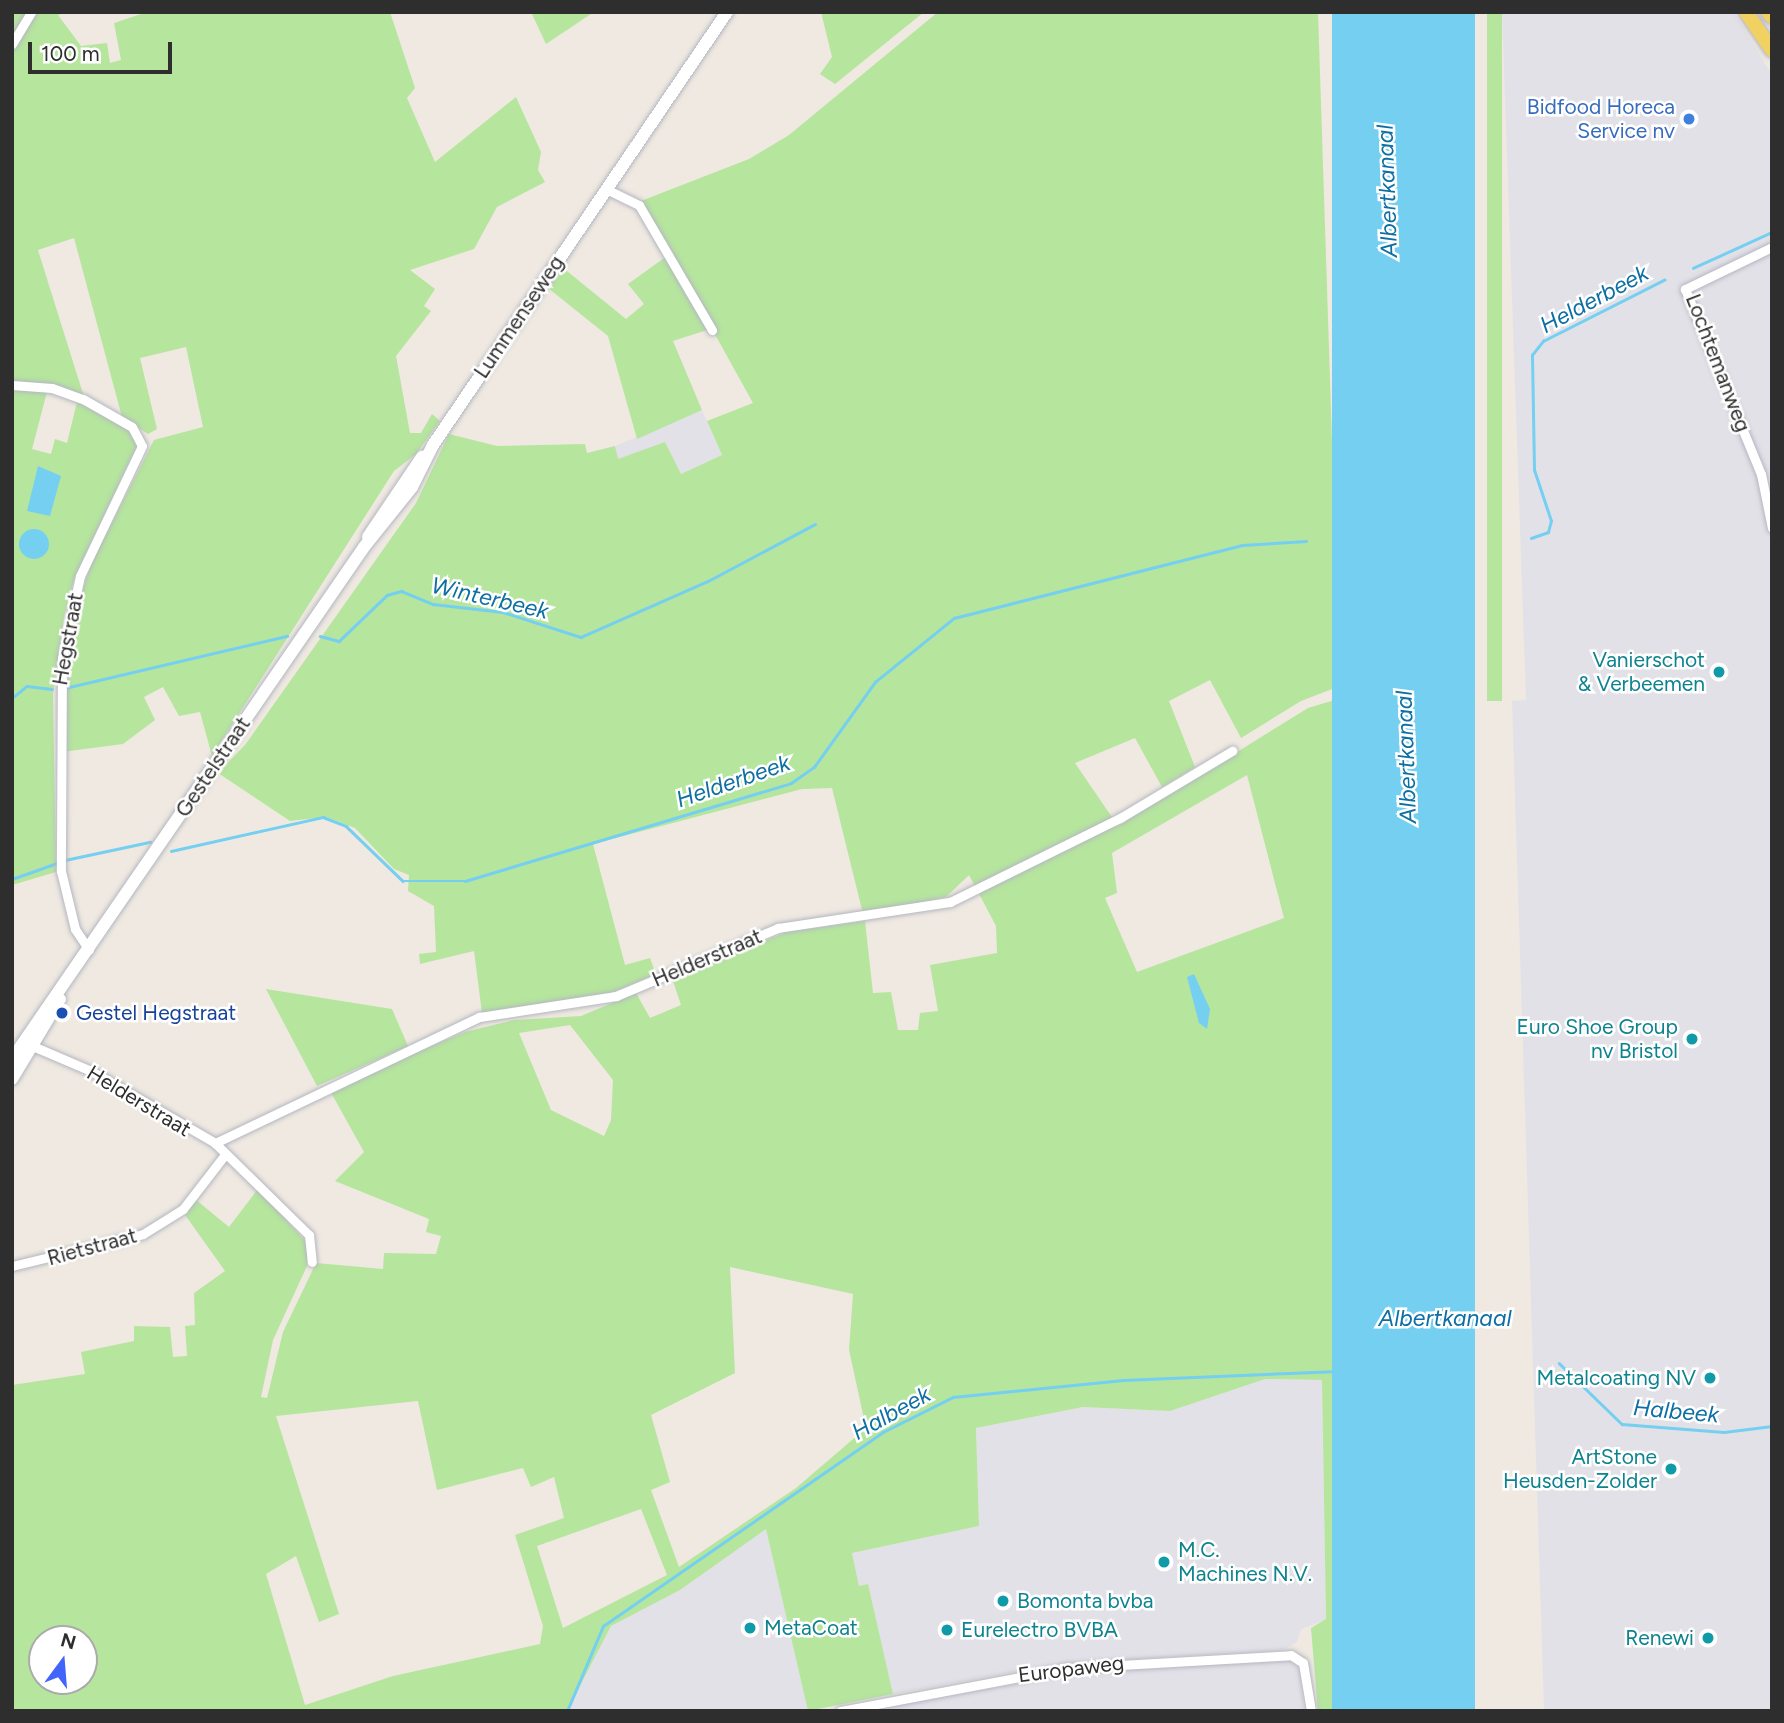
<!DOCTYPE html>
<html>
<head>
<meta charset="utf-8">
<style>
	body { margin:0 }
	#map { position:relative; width:1784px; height:1723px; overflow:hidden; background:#efe9e1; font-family:Figtree,sans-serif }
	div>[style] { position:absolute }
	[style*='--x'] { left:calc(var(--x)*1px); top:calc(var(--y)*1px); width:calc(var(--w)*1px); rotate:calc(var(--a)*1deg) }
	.industrial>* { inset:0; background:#e3e1e8 }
	.green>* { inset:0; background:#b6e59e; transform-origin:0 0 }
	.water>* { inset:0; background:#75cff0; transform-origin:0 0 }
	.round { border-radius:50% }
	.stream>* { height:2.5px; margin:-1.25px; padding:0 1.25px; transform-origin:1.25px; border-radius:1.25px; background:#75cff0 }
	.roads { filter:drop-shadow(0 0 2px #b4b7c1) drop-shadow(0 0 2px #b4b7c1) }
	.minor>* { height:9px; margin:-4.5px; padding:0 4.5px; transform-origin:4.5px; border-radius:4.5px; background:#fff }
	.secondary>* { height:12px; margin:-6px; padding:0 6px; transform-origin:6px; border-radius:6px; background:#fff }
	.primary>* { height:14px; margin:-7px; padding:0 7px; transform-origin:7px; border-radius:7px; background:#f2d163 }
	.dots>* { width:19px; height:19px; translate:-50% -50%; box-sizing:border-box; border:4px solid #fff; border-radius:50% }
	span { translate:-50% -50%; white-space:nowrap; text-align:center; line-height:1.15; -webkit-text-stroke:5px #fff; paint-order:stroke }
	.shop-label { font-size:21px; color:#366cbe }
	.right { translate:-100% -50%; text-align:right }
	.street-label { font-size:21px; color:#2e2e2e }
	.culture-label { font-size:21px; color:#0d838f }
	.left { translate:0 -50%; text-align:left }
	.transit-label { font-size:21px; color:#164399 }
	.water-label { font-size:23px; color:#0d6fa3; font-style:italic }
	.frame { position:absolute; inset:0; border:14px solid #2e2e2e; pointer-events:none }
	.north { position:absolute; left:28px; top:1625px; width:70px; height:70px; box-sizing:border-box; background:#fff; border:2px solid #ababab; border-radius:50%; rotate:16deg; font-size:19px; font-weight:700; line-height:28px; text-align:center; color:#2e2e2e }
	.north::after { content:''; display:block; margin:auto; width:24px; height:32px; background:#4264fb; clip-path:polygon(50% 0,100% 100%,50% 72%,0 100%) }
	.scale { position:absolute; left:28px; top:42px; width:144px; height:32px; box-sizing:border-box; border:4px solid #2e2e2e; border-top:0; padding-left:9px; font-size:21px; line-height:24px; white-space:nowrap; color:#2e2e2e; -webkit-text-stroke:5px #fff; paint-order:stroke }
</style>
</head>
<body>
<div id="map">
	<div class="industrial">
		<i style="clip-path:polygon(1502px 12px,1734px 12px,1772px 75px,1772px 1711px,1544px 1711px,1512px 701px,1526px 700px)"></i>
		<i style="clip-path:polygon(702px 410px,722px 455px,681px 474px,638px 453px,617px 460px,615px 446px)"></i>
		<i style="clip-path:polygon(1264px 1379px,1322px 1380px,1326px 1620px,1301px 1629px,1297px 1642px,1283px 1650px,1064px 1663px,893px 1694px,868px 1584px,859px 1586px,852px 1553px,979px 1526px,976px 1428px,1083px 1407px,1170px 1411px)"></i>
		<i style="clip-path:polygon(766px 1528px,808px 1711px,567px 1711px,611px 1626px,680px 1590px)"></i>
		<i style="clip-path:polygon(1289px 1661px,1300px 1670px,1304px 1711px,864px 1711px,1073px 1673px)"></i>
	</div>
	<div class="green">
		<i style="clip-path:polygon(12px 12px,67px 12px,58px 15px,81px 46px,107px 43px,110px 63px,121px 60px,114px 23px,147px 12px,390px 12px,415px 88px,407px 98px,435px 162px,516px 97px,541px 152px,538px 170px,545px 182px,497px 207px,474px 249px,410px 270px,435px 289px,424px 306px,431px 311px,396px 356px,410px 433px,421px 433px,432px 414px,440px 421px,416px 454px,394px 471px,212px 756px,200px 712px,179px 716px,163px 687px,144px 697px,155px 720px,123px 744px,62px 752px,72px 621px,91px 564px,154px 440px,203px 427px,186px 347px,140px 358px,157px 429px,148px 434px,122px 417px,74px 238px,38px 250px,84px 397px,12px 382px)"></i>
		<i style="clip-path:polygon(531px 12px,594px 12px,546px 44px)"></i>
		<i style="clip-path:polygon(821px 12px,924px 12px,835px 84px,820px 74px,832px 57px)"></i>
		<i style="clip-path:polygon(evenodd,938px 12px,1318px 12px,1340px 686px,1301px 701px,1241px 738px,1210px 680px,1169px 701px,1195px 767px,1162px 787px,1135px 738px,1075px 763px,1118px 826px,1308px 708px,1338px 699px,1375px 1711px,1318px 1711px,1311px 1628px,1326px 1619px,1322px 1380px,1265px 1379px,1170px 1411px,1083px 1407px,976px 1428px,979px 1526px,852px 1553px,859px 1586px,868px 1584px,893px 1694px,808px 1711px,766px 1529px,680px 1590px,611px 1626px,567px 1711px,12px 1711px,12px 1385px,85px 1374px,81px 1352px,134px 1341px,134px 1326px,170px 1327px,173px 1357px,187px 1356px,185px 1326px,195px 1325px,194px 1293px,225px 1271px,183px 1212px,195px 1199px,229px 1227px,258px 1189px,307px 1243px,307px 1266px,273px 1340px,261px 1397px,267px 1398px,283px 1332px,316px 1263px,383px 1269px,384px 1253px,436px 1254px,441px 1236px,426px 1232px,429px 1219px,335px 1181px,364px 1152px,329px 1089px,465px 1032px,514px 1020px,581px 1016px,636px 993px,650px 1018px,681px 1005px,672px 978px,787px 932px,865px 921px,873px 993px,891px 992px,898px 1030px,918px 1030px,920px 1013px,938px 1011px,930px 965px,997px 953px,996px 926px,969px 875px,946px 897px,863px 914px,832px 788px,802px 789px,593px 844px,625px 965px,650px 958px,656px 974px,609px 994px,482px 1013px,474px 951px,420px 964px,419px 954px,436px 952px,434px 906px,408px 891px,409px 875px,394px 869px,355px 828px,326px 817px,290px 821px,218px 773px,245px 745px,416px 503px,449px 434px,497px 446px,585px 444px,587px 453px,615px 446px,618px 459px,665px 442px,681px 474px,722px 455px,707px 421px,753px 403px,641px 201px,749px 159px,789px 135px,938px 12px,1247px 775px,1284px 918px,1137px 972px,1105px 898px,1117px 893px,1112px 853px,1247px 775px,938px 12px,570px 1025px,613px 1080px,611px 1120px,604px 1136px,551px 1110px,519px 1033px,570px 1025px,938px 12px,730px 1267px,853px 1294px,849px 1350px,866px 1428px,796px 1488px,679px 1567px,651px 1490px,670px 1482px,651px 1415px,735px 1373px,730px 1267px,938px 12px,418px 1401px,437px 1490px,523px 1468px,531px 1487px,554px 1477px,564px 1518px,515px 1535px,543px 1626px,540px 1644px,393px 1676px,305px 1705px,266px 1574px,296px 1556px,319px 1622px,339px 1614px,276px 1416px,418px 1401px,938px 12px,641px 1509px,667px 1575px,563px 1628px,537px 1546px,641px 1509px,938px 12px,42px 1639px,84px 1639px,84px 1681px,42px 1681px,42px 1639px)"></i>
		<i style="left:1487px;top:12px;width:15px;height:689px"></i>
		<i style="clip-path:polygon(667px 256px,707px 330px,673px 341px,702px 410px,637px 439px,608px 336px,548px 288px,562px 267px,626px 319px,644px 304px,628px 284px)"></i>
		<i style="clip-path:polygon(12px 390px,47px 392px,32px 449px,51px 454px,55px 439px,67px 443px,77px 402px,128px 428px,137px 446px,75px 576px,64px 617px,53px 694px,56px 872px,12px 885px)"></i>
		<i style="clip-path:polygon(266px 989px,392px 1009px,408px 1046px,317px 1086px)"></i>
	</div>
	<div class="water">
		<i style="left:1332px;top:12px;width:143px;height:1700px"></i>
		<i style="clip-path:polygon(38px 466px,61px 476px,50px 516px,27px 511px)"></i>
		<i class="round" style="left:19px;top:529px;width:30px;height:30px"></i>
		<i style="clip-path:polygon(1194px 974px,1210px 1009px,1207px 1029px,1199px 1023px,1187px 977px)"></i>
	</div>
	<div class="stream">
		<i style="--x:1693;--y:268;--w:87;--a:-24.5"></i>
		<i style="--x:1531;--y:538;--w:18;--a:-19"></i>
		<i style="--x:1548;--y:532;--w:11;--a:-75"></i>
		<i style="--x:1551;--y:521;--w:54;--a:-108.4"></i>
		<i style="--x:1534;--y:470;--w:115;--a:-91"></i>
		<i style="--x:1532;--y:355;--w:18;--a:-52"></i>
		<i style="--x:1543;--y:341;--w:136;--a:-26.8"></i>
		<i style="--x:320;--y:636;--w:20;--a:15"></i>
		<i style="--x:339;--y:641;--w:66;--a:-43.8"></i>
		<i style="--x:387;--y:595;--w:15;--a:-16"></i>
		<i style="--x:401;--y:591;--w:35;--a:22"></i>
		<i style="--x:433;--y:604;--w:70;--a:6.5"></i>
		<i style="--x:503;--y:612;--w:82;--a:17.8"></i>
		<i style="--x:581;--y:637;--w:139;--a:-23.8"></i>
		<i style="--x:708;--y:581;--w:121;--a:-28"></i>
		<i style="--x:65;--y:688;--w:228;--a:-13.2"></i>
		<i style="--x:12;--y:698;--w:19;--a:-39"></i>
		<i style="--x:27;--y:686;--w:25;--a:7"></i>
		<i style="--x:171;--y:851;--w:156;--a:-12.6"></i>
		<i style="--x:323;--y:817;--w:25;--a:21"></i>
		<i style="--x:346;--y:826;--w:79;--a:44"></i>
		<i style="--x:403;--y:881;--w:62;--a:0"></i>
		<i style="--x:465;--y:881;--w:340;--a:-16.7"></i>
		<i style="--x:791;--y:783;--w:28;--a:-35"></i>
		<i style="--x:814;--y:767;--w:105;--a:-54.3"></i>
		<i style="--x:875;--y:682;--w:102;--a:-39"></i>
		<i style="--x:954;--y:618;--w:297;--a:-14.2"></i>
		<i style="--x:1242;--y:545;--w:64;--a:-3.6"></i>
		<i style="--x:65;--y:860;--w:87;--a:-12"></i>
		<i style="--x:12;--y:879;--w:48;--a:-19.6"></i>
		<i style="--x:1559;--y:1363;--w:88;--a:44.1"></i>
		<i style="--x:1622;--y:1424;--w:102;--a:4.5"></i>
		<i style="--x:1724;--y:1432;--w:48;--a:-7.1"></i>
		<i style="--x:567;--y:1711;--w:92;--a:-67"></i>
		<i style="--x:603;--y:1626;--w:341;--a:-34.7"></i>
		<i style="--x:883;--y:1432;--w:78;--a:-26.6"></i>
		<i style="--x:953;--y:1397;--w:171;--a:-5.7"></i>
		<i style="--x:1123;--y:1380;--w:216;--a:-2.4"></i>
	</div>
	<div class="roads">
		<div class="minor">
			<i style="--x:12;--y:44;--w:37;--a:-59"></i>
			<i style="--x:606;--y:189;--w:37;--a:26"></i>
			<i style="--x:639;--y:205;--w:145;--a:59.7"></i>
			<i style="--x:1772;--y:247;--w:97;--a:154.2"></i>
			<i style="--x:1685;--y:289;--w:200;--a:67.7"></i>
			<i style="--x:1761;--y:474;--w:55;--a:78.5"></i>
			<i style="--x:12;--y:385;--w:40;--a:4.3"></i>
			<i style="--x:52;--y:388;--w:33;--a:20"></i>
			<i style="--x:83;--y:399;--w:56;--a:29.7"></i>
			<i style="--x:132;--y:427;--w:21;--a:62"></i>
			<i style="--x:142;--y:446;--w:144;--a:115.5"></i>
			<i style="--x:80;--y:576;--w:84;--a:102.4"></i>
			<i style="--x:62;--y:658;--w:213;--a:90.3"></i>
			<i style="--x:61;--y:871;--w:60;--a:76.4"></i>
			<i style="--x:75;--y:929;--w:25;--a:56"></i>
			<i style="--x:28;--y:1044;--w:69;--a:23.2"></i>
			<i style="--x:91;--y:1071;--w:143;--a:30.1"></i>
			<i style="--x:215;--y:1143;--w:132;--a:44.4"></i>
			<i style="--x:309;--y:1235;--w:27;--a:84"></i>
			<i style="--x:215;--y:1143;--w:293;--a:-25.5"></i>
			<i style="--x:479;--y:1017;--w:139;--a:-8.7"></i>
			<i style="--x:616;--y:996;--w:176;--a:-22.8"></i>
			<i style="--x:778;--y:928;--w:174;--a:-8.6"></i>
			<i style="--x:950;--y:902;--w:190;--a:-26.3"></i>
			<i style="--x:1120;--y:818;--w:131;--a:-30.9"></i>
			<i style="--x:12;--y:1266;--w:135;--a:-13.7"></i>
			<i style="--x:143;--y:1234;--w:47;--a:-32"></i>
			<i style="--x:183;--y:1209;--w:66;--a:-52.4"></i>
			<i style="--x:840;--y:1711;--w:232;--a:-10.7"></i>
			<i style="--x:1068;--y:1668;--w:223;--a:-3.3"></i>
			<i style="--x:1291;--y:1655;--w:14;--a:34"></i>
			<i style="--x:1303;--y:1663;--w:49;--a:80.5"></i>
		</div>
		<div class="secondary">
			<i style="--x:368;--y:537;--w:97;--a:-56"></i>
			<i style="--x:12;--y:1059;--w:621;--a:-55.49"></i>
			<i style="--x:364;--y:547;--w:77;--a:-51.3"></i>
			<i style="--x:412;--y:487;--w:47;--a:-63.4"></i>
			<i style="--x:433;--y:445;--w:523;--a:-55.82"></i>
			<i style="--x:12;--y:1079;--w:93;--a:-59"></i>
		</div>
		<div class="primary">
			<i style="--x:1746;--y:12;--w:46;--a:55.6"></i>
			<i style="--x:1768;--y:12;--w:6;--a:51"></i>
		</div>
	</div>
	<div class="dots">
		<i style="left:1689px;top:119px;background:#3f7fe0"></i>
		<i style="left:1719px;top:672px;background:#0f9aa8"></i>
		<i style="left:62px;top:1013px;background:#1a4fb4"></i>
		<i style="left:1692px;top:1039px;background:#0f9aa8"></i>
		<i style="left:1710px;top:1378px;background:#0f9aa8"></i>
		<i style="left:1671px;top:1469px;background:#0f9aa8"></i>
		<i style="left:1164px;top:1562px;background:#0f9aa8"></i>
		<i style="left:1003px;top:1601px;background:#0f9aa8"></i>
		<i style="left:750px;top:1628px;background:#0f9aa8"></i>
		<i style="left:947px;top:1630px;background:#0f9aa8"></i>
		<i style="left:1708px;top:1638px;background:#0f9aa8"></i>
	</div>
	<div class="shop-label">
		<span class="right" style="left:1675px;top:119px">Bidfood Horeca<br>Service nv</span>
	</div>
	<div class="street-label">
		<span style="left:519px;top:317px;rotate:-56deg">Lummenseweg</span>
		<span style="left:1718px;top:363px;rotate:69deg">Lochtemanweg</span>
		<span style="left:68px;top:639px;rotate:-80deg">Hegstraat</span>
		<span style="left:213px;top:767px;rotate:-56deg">Gestelstraat</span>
		<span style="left:707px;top:958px;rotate:-23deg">Helderstraat</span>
		<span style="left:139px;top:1101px;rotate:31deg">Helderstraat</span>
		<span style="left:92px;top:1247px;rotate:-15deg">Rietstraat</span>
		<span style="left:1071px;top:1669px;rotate:-7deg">Europaweg</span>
	</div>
	<div class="culture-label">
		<span class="right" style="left:1705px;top:672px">Vanierschot<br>&amp; Verbeemen</span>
		<span class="right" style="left:1678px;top:1039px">Euro Shoe Group<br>nv Bristol</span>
		<span class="right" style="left:1696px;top:1378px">Metalcoating NV</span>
		<span class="right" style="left:1657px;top:1469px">ArtStone<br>Heusden-Zolder</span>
		<span class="left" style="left:1178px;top:1562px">M.C.<br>Machines N.V.</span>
		<span class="left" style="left:1017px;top:1601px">Bomonta bvba</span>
		<span class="left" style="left:764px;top:1628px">MetaCoat</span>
		<span class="left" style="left:961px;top:1630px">Eurelectro BVBA</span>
		<span class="right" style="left:1694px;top:1638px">Renewi</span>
	</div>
	<div class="transit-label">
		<span class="left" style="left:76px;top:1013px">Gestel Hegstraat</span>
	</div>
	<div class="water-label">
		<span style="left:1387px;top:191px;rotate:-92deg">Albertkanaal</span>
		<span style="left:1594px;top:299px;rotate:-28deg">Helderbeek</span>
		<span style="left:490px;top:598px;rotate:13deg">Winterbeek</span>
		<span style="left:1406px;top:757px;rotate:-92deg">Albertkanaal</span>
		<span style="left:733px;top:781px;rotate:-19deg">Helderbeek</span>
		<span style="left:1445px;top:1318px">Albertkanaal</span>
		<span style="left:1676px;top:1411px;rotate:5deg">Halbeek</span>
		<span style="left:891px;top:1413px;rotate:-29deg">Halbeek</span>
	</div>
	<div class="frame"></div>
	<div class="north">N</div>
	<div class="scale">100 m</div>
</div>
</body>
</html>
